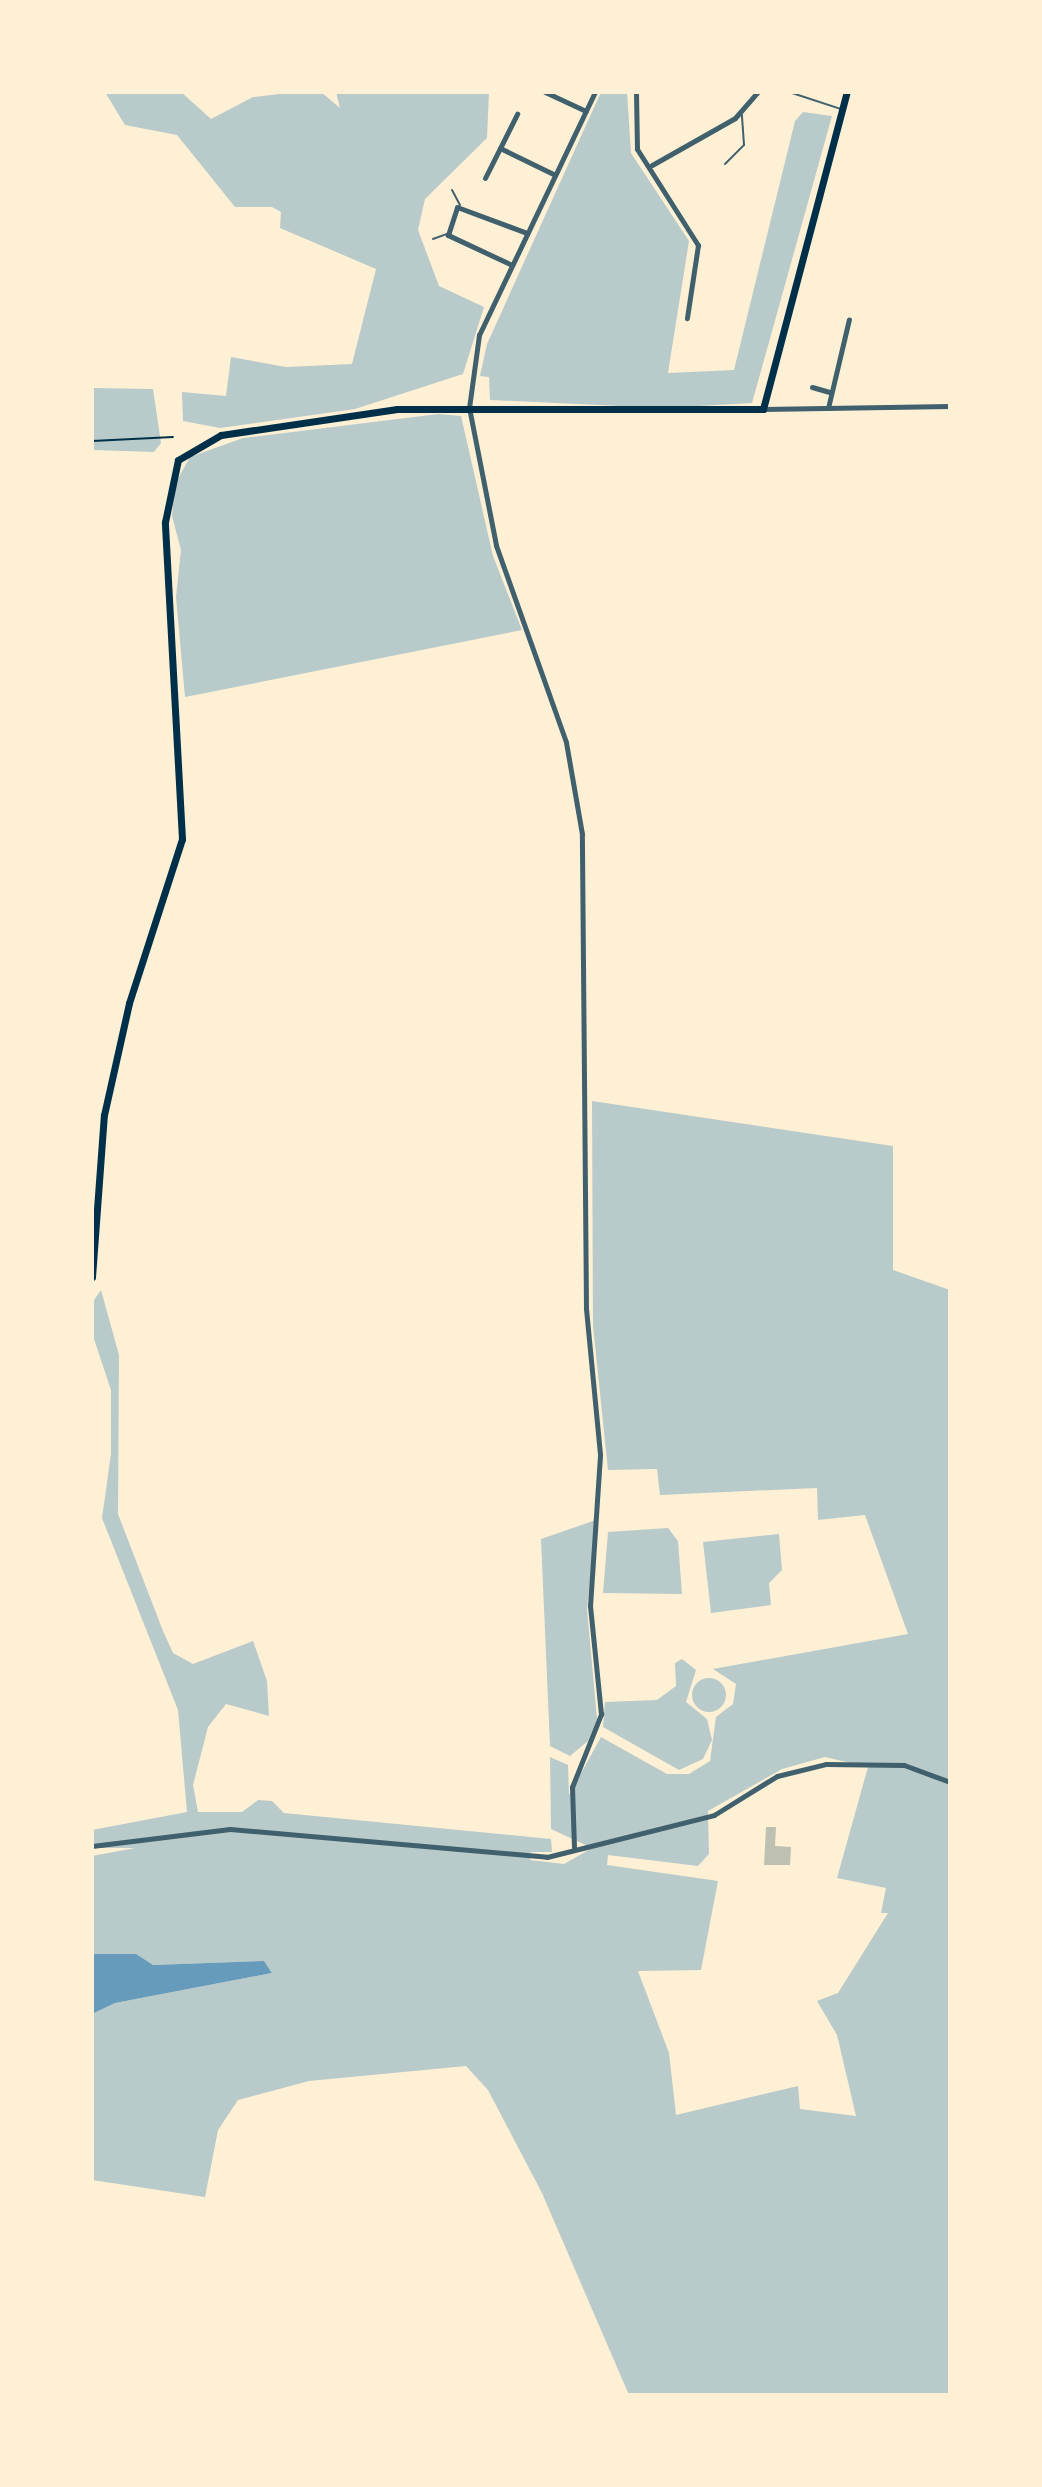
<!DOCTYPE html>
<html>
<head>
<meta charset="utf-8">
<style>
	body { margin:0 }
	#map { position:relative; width:1042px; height:2487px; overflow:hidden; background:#fdf0d5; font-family:"DM Sans",sans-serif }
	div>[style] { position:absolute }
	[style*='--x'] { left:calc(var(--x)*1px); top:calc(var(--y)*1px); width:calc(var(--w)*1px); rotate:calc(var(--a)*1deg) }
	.green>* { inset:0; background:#b9caca }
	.round { border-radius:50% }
	.water>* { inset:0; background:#669bbc }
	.building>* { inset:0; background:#bec0b2 }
	.path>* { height:2px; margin:-1px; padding:0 1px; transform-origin:1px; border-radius:1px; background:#003049 }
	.service>* { height:2px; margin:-1px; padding:0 1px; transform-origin:1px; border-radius:1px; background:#3f606c }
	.minor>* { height:5px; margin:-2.5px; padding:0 2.5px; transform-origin:2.5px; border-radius:2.5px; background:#3f606c }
	.secondary>* { height:7px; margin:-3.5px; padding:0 3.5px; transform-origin:3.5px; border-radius:3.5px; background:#003049 }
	span { translate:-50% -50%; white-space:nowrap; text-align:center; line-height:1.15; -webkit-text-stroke:6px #fdf0d5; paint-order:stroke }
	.frame { position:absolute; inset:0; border:94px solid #fdf0d5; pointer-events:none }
</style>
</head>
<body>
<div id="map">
	<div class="green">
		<i style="clip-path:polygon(105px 92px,181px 92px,211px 119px,253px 97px,288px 93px,321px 92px,340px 108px,336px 92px,489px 92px,487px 138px,425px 199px,418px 230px,439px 286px,484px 307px,463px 374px,355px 409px,220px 428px,183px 421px,182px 392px,226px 396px,231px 357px,286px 367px,352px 364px,376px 269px,280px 228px,281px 212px,272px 207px,235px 207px,177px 135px,125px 125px)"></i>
		<i style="clip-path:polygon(601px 92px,627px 92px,631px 153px,689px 241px,668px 373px,734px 370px,795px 121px,803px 112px,832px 116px,752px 403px,663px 408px,490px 400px,489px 377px,480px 376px,487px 344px)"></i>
		<i style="clip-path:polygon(92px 388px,153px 389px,161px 443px,154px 452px,92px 450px)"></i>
		<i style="clip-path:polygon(438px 414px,461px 416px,493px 556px,522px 630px,185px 697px,176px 597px,181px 550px,172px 516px,175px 484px,190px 457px,243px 438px)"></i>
		<i style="clip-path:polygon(evenodd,592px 1101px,893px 1146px,893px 1270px,950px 1290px,950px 2395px,629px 2395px,542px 2193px,488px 2090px,466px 2066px,309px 2081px,238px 2100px,218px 2130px,205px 2197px,92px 2180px,92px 2014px,115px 2003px,272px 1973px,264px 1961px,153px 1965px,136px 1955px,92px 1954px,92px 1856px,135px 1848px,92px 1848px,92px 1830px,187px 1812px,178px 1710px,102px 1518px,111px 1454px,111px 1390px,92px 1333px,92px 1303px,101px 1290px,119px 1355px,118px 1514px,163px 1631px,173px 1653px,193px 1664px,253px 1641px,267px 1681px,269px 1716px,226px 1704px,208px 1727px,193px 1785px,198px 1812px,242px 1812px,258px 1800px,272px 1801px,284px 1813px,551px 1839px,552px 1852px,531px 1852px,530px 1860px,564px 1864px,592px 1848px,551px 1829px,550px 1757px,568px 1765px,569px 1795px,601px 1737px,667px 1774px,689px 1774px,710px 1761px,716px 1717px,733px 1704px,736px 1684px,713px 1669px,908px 1634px,865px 1515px,818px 1520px,817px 1488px,660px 1495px,657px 1469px,608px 1470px,593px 1326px,592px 1101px,825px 1757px,868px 1767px,837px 1878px,886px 1888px,881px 1913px,888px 1913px,838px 1993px,817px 2001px,837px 2035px,856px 2116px,800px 2109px,798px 2086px,676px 2115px,669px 2053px,638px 1971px,701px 1970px,718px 1881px,607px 1865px,608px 1855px,698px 1866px,709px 1854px,708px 1811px,782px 1769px,825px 1757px)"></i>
		<i style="clip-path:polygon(596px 1520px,587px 1609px,597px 1719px,588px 1741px,570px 1756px,550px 1746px,541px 1539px)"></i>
		<i style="clip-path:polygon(668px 1528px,678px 1541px,682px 1594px,603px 1593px,608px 1532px)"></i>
		<i style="clip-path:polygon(779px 1534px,782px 1570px,769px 1583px,771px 1605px,711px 1613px,703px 1542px)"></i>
		<i style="clip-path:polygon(682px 1659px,696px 1670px,686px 1702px,707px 1719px,712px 1740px,703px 1759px,679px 1770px,603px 1727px,605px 1702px,657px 1700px,676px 1686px,675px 1663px)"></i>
		<i class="round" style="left:692px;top:1678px;width:34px;height:34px"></i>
	</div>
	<div class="water">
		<i style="clip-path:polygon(92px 1954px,136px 1954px,153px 1965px,264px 1961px,272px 1973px,115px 2003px,92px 2014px)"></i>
	</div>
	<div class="building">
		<i style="clip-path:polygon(766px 1827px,776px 1827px,775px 1846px,791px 1847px,790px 1865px,764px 1865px)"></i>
	</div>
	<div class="path">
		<i style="--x:92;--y:441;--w:81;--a:-2.8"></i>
	</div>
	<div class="service">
		<i style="--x:789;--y:92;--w:55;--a:18.1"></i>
		<i style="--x:725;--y:164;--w:27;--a:-45"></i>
		<i style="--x:744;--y:145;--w:30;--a:-94"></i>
		<i style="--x:452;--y:190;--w:17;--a:62"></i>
		<i style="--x:433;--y:239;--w:15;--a:-20"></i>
	</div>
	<div class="minor">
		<i style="--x:545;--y:92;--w:45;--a:24.9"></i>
		<i style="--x:636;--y:92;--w:57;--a:89"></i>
		<i style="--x:637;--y:149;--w:114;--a:57.6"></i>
		<i style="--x:698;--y:245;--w:74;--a:98.6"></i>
		<i style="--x:500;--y:148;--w:61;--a:26.1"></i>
		<i style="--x:652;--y:165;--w:95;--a:-29.5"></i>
		<i style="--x:735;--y:118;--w:35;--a:-49"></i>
		<i style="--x:485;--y:178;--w:72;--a:-63.4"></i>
		<i style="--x:512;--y:265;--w:71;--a:-154.9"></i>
		<i style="--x:448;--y:235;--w:29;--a:-72"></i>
		<i style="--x:457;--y:207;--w:75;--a:20.4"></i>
		<i style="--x:812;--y:387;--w:19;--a:16"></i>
		<i style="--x:828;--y:408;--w:91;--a:-76.7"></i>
		<i style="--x:763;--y:409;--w:187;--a:-0.9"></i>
		<i style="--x:92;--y:1846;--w:139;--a:-7"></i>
		<i style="--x:230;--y:1829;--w:318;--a:5"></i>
		<i style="--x:547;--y:1857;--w:172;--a:-14.1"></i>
		<i style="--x:714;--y:1815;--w:74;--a:-31.8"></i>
		<i style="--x:777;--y:1776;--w:50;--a:-13.8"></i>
		<i style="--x:826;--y:1764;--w:78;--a:0.7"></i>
		<i style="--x:904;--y:1765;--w:49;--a:20.3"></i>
		<i style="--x:574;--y:1847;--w:60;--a:-91.9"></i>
		<i style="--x:572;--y:1787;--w:79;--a:-68.3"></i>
		<i style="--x:601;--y:1714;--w:109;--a:-95.8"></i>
		<i style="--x:590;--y:1606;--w:152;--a:-86.2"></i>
		<i style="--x:600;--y:1454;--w:147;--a:-95.5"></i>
		<i style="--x:586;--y:1308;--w:474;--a:-90.5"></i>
		<i style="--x:582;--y:834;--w:93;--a:-99.9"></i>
		<i style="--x:566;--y:742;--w:209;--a:-109.6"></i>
		<i style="--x:496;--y:545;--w:140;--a:-101.1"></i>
		<i style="--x:469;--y:408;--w:74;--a:-82.2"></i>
		<i style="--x:479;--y:335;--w:269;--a:-64.5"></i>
	</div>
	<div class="secondary">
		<i style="--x:92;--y:1277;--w:162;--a:-85.8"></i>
		<i style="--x:104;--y:1115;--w:115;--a:-77.4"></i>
		<i style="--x:129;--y:1003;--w:172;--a:-72.1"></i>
		<i style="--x:182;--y:839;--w:317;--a:-93.1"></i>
		<i style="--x:165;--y:522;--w:63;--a:-78.2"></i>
		<i style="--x:178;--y:460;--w:50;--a:-30.2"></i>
		<i style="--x:221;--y:435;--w:178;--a:-8.4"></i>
		<i style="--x:397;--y:409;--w:366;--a:0"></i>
		<i style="--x:763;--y:409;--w:328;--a:-75.2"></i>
	</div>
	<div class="frame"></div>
</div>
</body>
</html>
